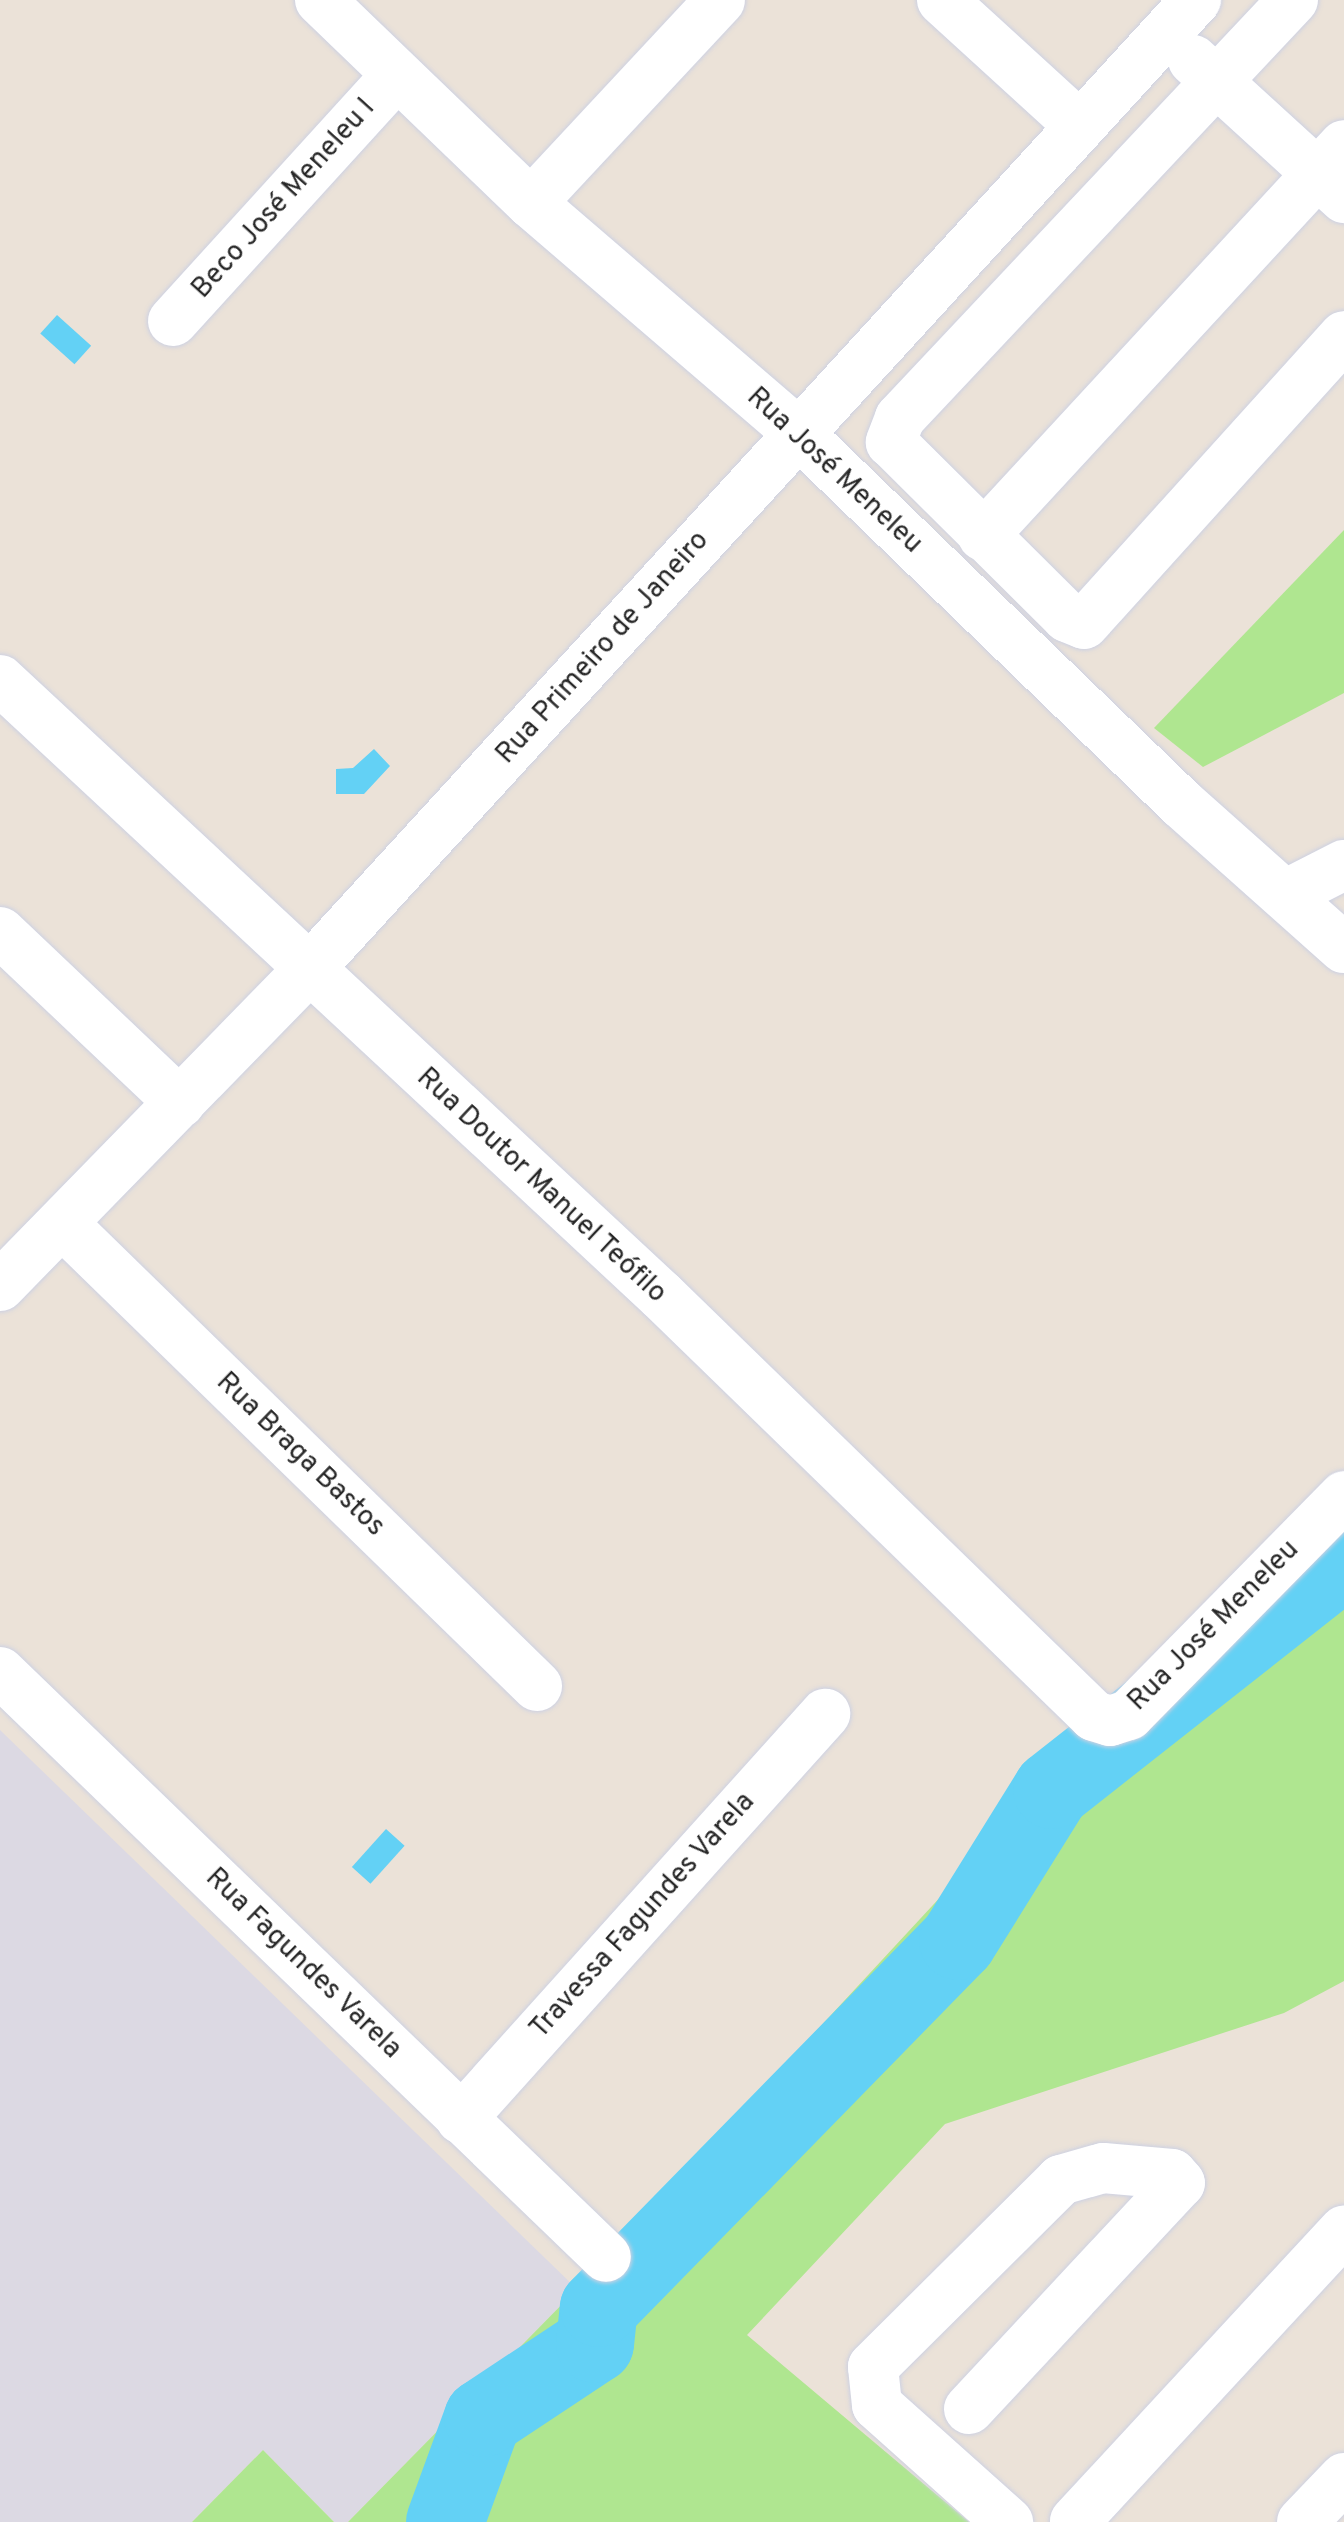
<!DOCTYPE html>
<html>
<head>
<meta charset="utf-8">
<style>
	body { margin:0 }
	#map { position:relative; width:1344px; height:2522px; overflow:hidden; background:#ebe2d8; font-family:Overpass,sans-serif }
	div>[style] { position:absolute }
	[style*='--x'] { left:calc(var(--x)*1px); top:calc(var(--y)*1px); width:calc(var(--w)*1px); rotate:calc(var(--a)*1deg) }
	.industrial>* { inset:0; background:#dcd9e3 }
	.green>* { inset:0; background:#afe690 }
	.water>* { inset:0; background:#63d1f5; transform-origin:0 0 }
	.river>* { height:78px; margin:-39px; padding:0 39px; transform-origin:39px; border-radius:39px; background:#63d1f5 }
	.roads { filter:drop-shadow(0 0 2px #cdd1e2) drop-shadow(0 0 2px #cdd1e2) }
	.minor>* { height:50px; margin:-25px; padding:0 25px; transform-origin:25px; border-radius:25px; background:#fff }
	span { translate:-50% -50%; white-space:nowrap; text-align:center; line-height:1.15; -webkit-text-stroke:10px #fff; paint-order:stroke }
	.street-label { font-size:28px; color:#272727 }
</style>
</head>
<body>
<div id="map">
	<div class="industrial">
		<i style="clip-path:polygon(0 1730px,577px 2289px,348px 2522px,334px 2522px,263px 2450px,192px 2522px,0 2522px)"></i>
	</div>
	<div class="green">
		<i style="clip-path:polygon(1344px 530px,1344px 693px,1203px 767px,1154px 728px)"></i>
		<i style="clip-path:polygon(1344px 1479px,1344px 1981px,1284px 2013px,945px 2124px,747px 2335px,969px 2522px,348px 2522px,577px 2289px,1086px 1740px)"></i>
		<i style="clip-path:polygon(263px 2450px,334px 2522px,192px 2522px)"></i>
	</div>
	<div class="water">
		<i style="left:57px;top:315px;width:46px;height:25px;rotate:42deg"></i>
		<i style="clip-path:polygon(374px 749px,390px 766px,364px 794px,336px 794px,336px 769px,353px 768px)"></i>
		<i style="left:386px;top:1829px;width:25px;height:51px;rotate:42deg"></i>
	</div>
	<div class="river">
		<i style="--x:445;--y:2522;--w:111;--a:-69.9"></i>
		<i style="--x:483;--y:2418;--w:134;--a:-33.5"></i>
		<i style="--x:595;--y:2344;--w:36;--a:-84"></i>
		<i style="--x:599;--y:2308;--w:513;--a:-45.63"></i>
		<i style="--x:958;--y:1941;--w:178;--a:-58.1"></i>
		<i style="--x:1052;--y:1790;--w:372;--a:-38.2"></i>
	</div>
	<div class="roads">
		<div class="minor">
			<i style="--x:320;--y:0;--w:293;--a:43.9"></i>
			<i style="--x:531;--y:203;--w:352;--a:40.7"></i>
			<i style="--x:798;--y:433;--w:533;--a:44.01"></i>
			<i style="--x:1181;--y:803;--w:218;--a:41.7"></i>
			<i style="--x:942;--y:0;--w:187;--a:42.4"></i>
			<i style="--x:1293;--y:0;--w:574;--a:133.23"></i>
			<i style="--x:900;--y:418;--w:26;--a:111"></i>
			<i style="--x:891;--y:442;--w:248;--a:44.8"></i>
			<i style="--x:1067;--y:617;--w:18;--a:22"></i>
			<i style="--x:1084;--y:624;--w:388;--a:-47.9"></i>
			<i style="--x:1193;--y:60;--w:205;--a:42.4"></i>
			<i style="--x:531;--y:203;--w:277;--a:-47"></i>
			<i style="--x:173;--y:321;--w:330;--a:-47.7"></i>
			<i style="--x:983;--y:536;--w:532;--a:-47.28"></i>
			<i style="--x:0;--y:680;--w:903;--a:42.94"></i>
			<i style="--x:661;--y:1295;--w:604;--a:44.19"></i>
			<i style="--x:1094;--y:1716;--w:17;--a:17"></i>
			<i style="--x:1110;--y:1721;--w:20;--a:-18"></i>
			<i style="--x:1129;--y:1715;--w:307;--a:-45.5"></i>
			<i style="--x:1285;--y:895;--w:66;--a:-27"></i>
			<i style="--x:0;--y:932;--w:248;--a:43.5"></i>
			<i style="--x:63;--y:1224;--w:662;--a:44.27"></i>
			<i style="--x:0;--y:1286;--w:446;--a:-45.7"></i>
			<i style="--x:311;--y:967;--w:1311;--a:-47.54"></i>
			<i style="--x:0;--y:1672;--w:842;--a:43.99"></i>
			<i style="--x:461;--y:2119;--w:545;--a:-48.05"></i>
			<i style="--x:969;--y:2409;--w:309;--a:-47"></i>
			<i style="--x:1180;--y:2183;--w:12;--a:-132"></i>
			<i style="--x:1172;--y:2174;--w:69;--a:-175"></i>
			<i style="--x:1103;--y:2168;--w:44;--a:164.1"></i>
			<i style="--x:1061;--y:2180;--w:265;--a:135.2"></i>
			<i style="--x:873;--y:2367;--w:38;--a:84"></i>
			<i style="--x:877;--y:2405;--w:176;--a:41.8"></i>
			<i style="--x:1075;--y:2521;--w:396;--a:-47.2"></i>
			<i style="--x:1302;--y:2522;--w:61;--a:-46.3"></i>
		</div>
	</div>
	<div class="street-label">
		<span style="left:284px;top:199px;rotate:-48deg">Beco José Meneleu I</span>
		<span style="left:834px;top:471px;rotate:43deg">Rua José Meneleu</span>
		<span style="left:603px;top:648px;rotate:-48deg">Rua Primeiro de Janeiro</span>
		<span style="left:541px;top:1186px;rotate:43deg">Rua Doutor Manuel Teófilo</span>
		<span style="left:300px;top:1455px;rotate:44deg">Rua Braga Bastos</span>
		<span style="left:1214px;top:1626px;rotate:-45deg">Rua José Meneleu</span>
		<span style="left:643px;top:1916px;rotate:-48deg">Travessa Fagundes Varela</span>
		<span style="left:303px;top:1964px;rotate:44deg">Rua Fagundes Varela</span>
	</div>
</div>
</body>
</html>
